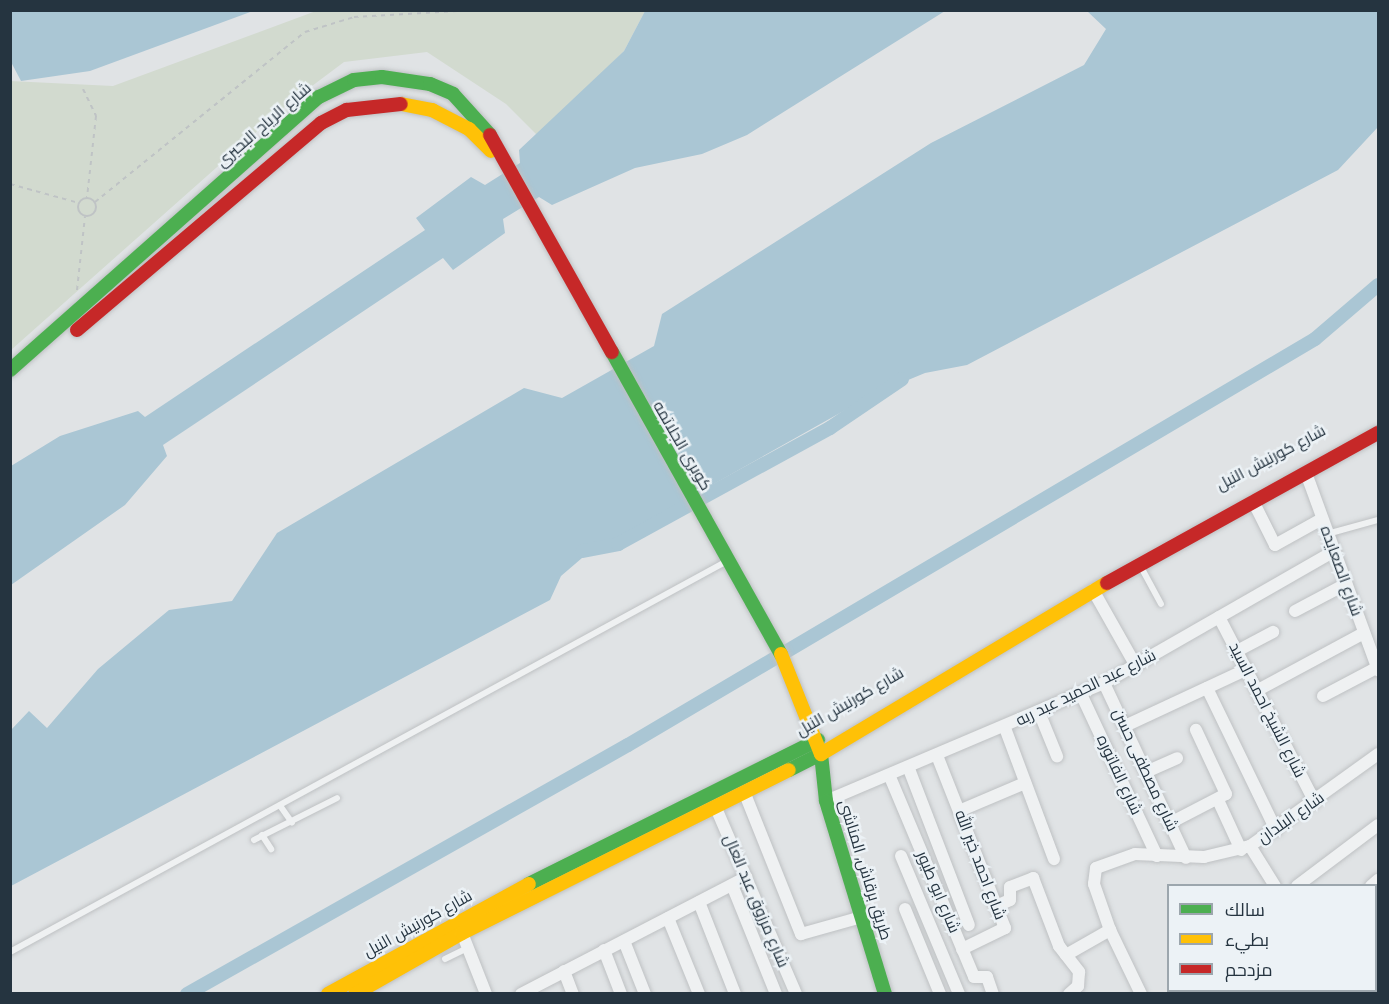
<!DOCTYPE html>
<html>
<head>
<meta charset="utf-8">
<style>
	body { margin:0 }
	#map { position:relative; width:1389px; height:1004px; overflow:hidden; background:#e0e3e5; font-family:Poppins,Cairo,sans-serif }
	div>[style] { position:absolute }
	[style*='--x'] { left:calc(var(--x)*1px); top:calc(var(--y)*1px); width:calc(var(--w)*1px); rotate:calc(var(--a)*1deg) }
	.green>* { inset:0; background:#d2dacf }
	.water>* { inset:0; background:#aac6d4 }
	.canal>* { height:14px; margin:-7px; padding:0 7px; transform-origin:7px; border-radius:7px; background:#aac6d4 }
	.path>* { height:2px; margin-top:-1px; transform-origin:0; background:repeating-linear-gradient(90deg,#bfc3c5 0 4.5px,transparent 0 9px) }
	.path>.ring { margin:-1px; padding:0; box-sizing:content-box; background:none; border:2px solid #bfc3c5; border-radius:50% }
	.roads { filter:drop-shadow(0 0 2px #bec1c3) drop-shadow(0 0 2px #bec1c3) }
	.lane>* { height:6px; margin:-3px; padding:0 3px; transform-origin:3px; border-radius:3px; background:#eff1f2 }
	.street>* { height:12px; margin:-6px; padding:0 6px; transform-origin:6px; border-radius:6px; background:#eff1f2 }
	.fast>* { height:14px; margin:-7px; padding:0 7px; transform-origin:7px; border-radius:7px; background:#4caf50 }
	.slow>* { height:14px; margin:-7px; padding:0 7px; transform-origin:7px; border-radius:7px; background:#ffc107 }
	.jam>* { height:14px; margin:-7px; padding:0 7px; transform-origin:7px; border-radius:7px; background:#c62828 }
	span { translate:-50% -50%; white-space:nowrap; text-align:center; line-height:1.15; -webkit-text-stroke:5px #ecf2f6; paint-order:stroke }
	.street-label { font-size:16px; color:#253440 }
	.frame { position:absolute; inset:0; border:12px solid #253440; pointer-events:none }
	.legend { position:absolute; left:1167px; top:884px; width:210px; height:108px; box-sizing:border-box; background:#ecf2f6; border:2px solid #9ca6ad; margin:0; padding:8px 10px; list-style:none; font-size:18px; color:#253440 }
	.legend li { display:flex; align-items:center; gap:12px; height:30px }
	.legend b { width:30px; border:2px solid #9ca6ad }
</style>
</head>
<body>
<div id="map">
	<div class="green">
		<i style="clip-path:polygon(316px 11px,645px 11px,624px 51px,538px 136px,506px 104px,427px 52px,344px 62px,288px 104px,11px 350px,10px 81px,113px 86px)"></i>
	</div>
	<div class="water">
		<i style="clip-path:polygon(10px 11px,11px 10px,253px 11px,90px 71px,21px 81px,11px 62px)"></i>
		<i style="clip-path:polygon(645px 11px,945px 11px,747px 135px,702px 154px,635px 168px,552px 205px,539px 197px,503px 219px,505px 233px,453px 270px,443px 258px,163px 445px,167px 456px,125px 505px,11px 585px,11px 466px,60px 436px,138px 411px,145px 417px,425px 230px,416px 218px,471px 177px,485px 185px,520px 163px,519px 150px,624px 51px)"></i>
		<i style="clip-path:polygon(1087px 11px,1378px 11px,1378px 127px,1338px 170px,967px 365px,925px 373px,872px 395px,582px 558px,561px 576px,550px 600px,11px 886px,11px 730px,29px 711px,47px 728px,98px 669px,169px 610px,232px 601px,277px 533px,524px 388px,562px 398px,654px 346px,662px 314px,931px 143px,1084px 65px,1106px 29px)"></i>
	</div>
	<div class="canal">
		<i style="--x:583;--y:551;--w:36;--a:-11"></i>
		<i style="--x:618;--y:544;--w:242;--a:-28.7"></i>
		<i style="--x:830;--y:428;--w:87;--a:-34.2"></i>
		<i style="--x:187;--y:994;--w:506;--a:-29.45"></i>
		<i style="--x:628;--y:745;--w:798;--a:-30.58"></i>
		<i style="--x:1315;--y:339;--w:83;--a:-40.6"></i>
	</div>
	<div class="path">
		<i style="--x:83;--y:89;--w:30;--a:64"></i>
		<i style="--x:96;--y:116;--w:82;--a:96.3"></i>
		<i style="--x:10;--y:184;--w:72;--a:15.4"></i>
		<i class="ring" style="left:78px;top:198px;width:16px;height:16px"></i>
		<i style="--x:95;--y:202;--w:270;--a:-39"></i>
		<i style="--x:305;--y:32;--w:51;--a:-17"></i>
		<i style="--x:354;--y:17;--w:121;--a:-3.3"></i>
		<i style="--x:77;--y:290;--w:74;--a:-83.8"></i>
	</div>
	<div class="roads">
		<div class="lane">
			<i style="--x:1327;--y:534;--w:53;--a:-15.4"></i>
			<i style="--x:1141;--y:567;--w:42;--a:61.6"></i>
			<i style="--x:281;--y:807;--w:19;--a:55"></i>
			<i style="--x:262;--y:835;--w:17;--a:57"></i>
			<i style="--x:254;--y:840;--w:93;--a:-26.8"></i>
			<i style="--x:10;--y:952;--w:817;--a:-28.6"></i>
			<i style="--x:445;--y:959;--w:25;--a:-26"></i>
		</div>
		<div class="street">
			<i style="--x:1306;--y:473;--w:210;--a:69.9"></i>
			<i style="--x:1253;--y:501;--w:49;--a:63.4"></i>
			<i style="--x:1275;--y:545;--w:54;--a:-29"></i>
			<i style="--x:1093;--y:590;--w:87;--a:60.5"></i>
			<i style="--x:1295;--y:611;--w:58;--a:-27.9"></i>
			<i style="--x:1219;--y:617;--w:208;--a:62.6"></i>
			<i style="--x:1237;--y:651;--w:41;--a:-27.8"></i>
			<i style="--x:1104;--y:683;--w:193;--a:64.9"></i>
			<i style="--x:1207;--y:688;--w:158;--a:64.1"></i>
			<i style="--x:1258;--y:690;--w:120;--a:-28.3"></i>
			<i style="--x:1081;--y:694;--w:179;--a:64.9"></i>
			<i style="--x:1323;--y:696;--w:62;--a:-27.8"></i>
			<i style="--x:1039;--y:712;--w:48;--a:67.8"></i>
			<i style="--x:1125;--y:726;--w:135;--a:-25"></i>
			<i style="--x:1005;--y:728;--w:140;--a:69.5"></i>
			<i style="--x:938;--y:758;--w:183;--a:68.5"></i>
			<i style="--x:1005;--y:928;--w:48;--a:154"></i>
			<i style="--x:909;--y:769;--w:167;--a:69"></i>
			<i style="--x:1146;--y:772;--w:34;--a:-24"></i>
			<i style="--x:890;--y:777;--w:217;--a:67.2"></i>
			<i style="--x:974;--y:977;--w:13;--a:0"></i>
			<i style="--x:987;--y:977;--w:18;--a:71"></i>
			<i style="--x:745;--y:794;--w:151;--a:68.2"></i>
			<i style="--x:801;--y:934;--w:63;--a:-15.6"></i>
			<i style="--x:1218;--y:800;--w:55;--a:65.3"></i>
			<i style="--x:826;--y:801;--w:302;--a:-23"></i>
			<i style="--x:1104;--y:683;--w:264;--a:-29.8"></i>
			<i style="--x:716;--y:808;--w:202;--a:66.7"></i>
			<i style="--x:959;--y:811;--w:72;--a:-23"></i>
			<i style="--x:1170;--y:823;--w:63;--a:-27.4"></i>
			<i style="--x:1226;--y:794;--w:71;--a:-115.1"></i>
			<i style="--x:1250;--y:846;--w:47;--a:58"></i>
			<i style="--x:901;--y:856;--w:150;--a:67.2"></i>
			<i style="--x:732;--y:885;--w:118;--a:68"></i>
			<i style="--x:1297;--y:886;--w:101;--a:-37"></i>
			<i style="--x:1371;--y:886;--w:9;--a:-41"></i>
			<i style="--x:699;--y:902;--w:99;--a:68.6"></i>
			<i style="--x:996;--y:906;--w:15;--a:-23"></i>
			<i style="--x:1010;--y:900;--w:13;--a:-90"></i>
			<i style="--x:1010;--y:887;--w:25;--a:-21"></i>
			<i style="--x:1033;--y:878;--w:73;--a:69.1"></i>
			<i style="--x:1059;--y:946;--w:33;--a:52"></i>
			<i style="--x:1079;--y:972;--w:14;--a:94"></i>
			<i style="--x:1078;--y:986;--w:12;--a:138"></i>
			<i style="--x:905;--y:909;--w:92;--a:67.6"></i>
			<i style="--x:668;--y:918;--w:82;--a:67.8"></i>
			<i style="--x:462;--y:933;--w:66;--a:68.5"></i>
			<i style="--x:1376;--y:939;--w:3;--a:-45"></i>
			<i style="--x:624;--y:941;--w:57;--a:68.4"></i>
			<i style="--x:604;--y:950;--w:47;--a:68.9"></i>
			<i style="--x:1376;--y:954;--w:2;--a:-27"></i>
			<i style="--x:1066;--y:955;--w:51;--a:-29.6"></i>
			<i style="--x:564;--y:971;--w:25;--a:69"></i>
			<i style="--x:1376;--y:980;--w:2;--a:-27"></i>
			<i style="--x:1227;--y:990;--w:4;--a:90"></i>
			<i style="--x:1265;--y:990;--w:4;--a:76"></i>
			<i style="--x:1330;--y:990;--w:4;--a:63"></i>
			<i style="--x:1368;--y:990;--w:4;--a:63"></i>
			<i style="--x:521;--y:994;--w:254;--a:-27.4"></i>
			<i style="--x:1141;--y:994;--w:71;--a:-115.8"></i>
			<i style="--x:1110;--y:930;--w:49;--a:-109.2"></i>
			<i style="--x:1094;--y:884;--w:16;--a:-83"></i>
			<i style="--x:1096;--y:868;--w:41;--a:-19.7"></i>
			<i style="--x:1135;--y:854;--w:69;--a:2.5"></i>
			<i style="--x:1204;--y:857;--w:47;--a:-13.4"></i>
			<i style="--x:1250;--y:846;--w:158;--a:-35.7"></i>
		</div>
		<div class="fast">
			<i style="--x:612;--y:352;--w:346;--a:60.8"></i>
			<i style="--x:10;--y:370;--w:412;--a:-41.5"></i>
			<i style="--x:319;--y:97;--w:39;--a:-26"></i>
			<i style="--x:354;--y:80;--w:28;--a:-6"></i>
			<i style="--x:382;--y:77;--w:49;--a:8.3"></i>
			<i style="--x:430;--y:84;--w:25;--a:23"></i>
			<i style="--x:453;--y:94;--w:55;--a:47.9"></i>
			<i style="--x:789;--y:770;--w:36;--a:-27"></i>
			<i style="--x:821;--y:754;--w:47;--a:83.9"></i>
			<i style="--x:826;--y:801;--w:202;--a:73"></i>
			<i style="--x:529;--y:884;--w:323;--a:-26.5"></i>
		</div>
		<div class="slow">
			<i style="--x:401;--y:104;--w:32;--a:11"></i>
			<i style="--x:432;--y:110;--w:42;--a:27.2"></i>
			<i style="--x:469;--y:129;--w:31;--a:45"></i>
			<i style="--x:781;--y:654;--w:108;--a:68.2"></i>
			<i style="--x:821;--y:754;--w:333;--a:-30.9"></i>
			<i style="--x:328;--y:994;--w:229;--a:-28.7"></i>
			<i style="--x:355;--y:994;--w:123;--a:-29.7"></i>
			<i style="--x:462;--y:933;--w:365;--a:-26.5"></i>
		</div>
		<div class="jam">
			<i style="--x:490;--y:135;--w:249;--a:60.7"></i>
			<i style="--x:77;--y:330;--w:320;--a:-40.3"></i>
			<i style="--x:321;--y:123;--w:29;--a:-27"></i>
			<i style="--x:347;--y:110;--w:54;--a:-6.3"></i>
			<i style="--x:1107;--y:583;--w:310;--a:-29"></i>
		</div>
	</div>
	<div class="street-label">
		<span style="left:264px;top:125px;rotate:-41deg">شارع الرياح البحيرى</span>
		<span style="left:682px;top:446px;rotate:60deg">كوبرى الجلاتمه</span>
		<span style="left:1271px;top:458px;rotate:-28deg">شارع كورنيش النيل</span>
		<span style="left:1341px;top:571px;rotate:70deg">شارع الصعايده</span>
		<span style="left:1086px;top:688px;rotate:-26deg">شارع عبد الحميد عبد ربه</span>
		<span style="left:850px;top:702px;rotate:-30deg">شارع كورنيش النيل</span>
		<span style="left:1267px;top:710px;rotate:63deg">شارع الشيخ احمد السيد</span>
		<span style="left:1145px;top:770px;rotate:65deg">شارع مصطفى حسن</span>
		<span style="left:1119px;top:775px;rotate:65deg">شارع الفاتوره</span>
		<span style="left:1291px;top:818px;rotate:-35deg">شارع البلدان</span>
		<span style="left:980px;top:865px;rotate:69deg">شارع احمد خير الله</span>
		<span style="left:865px;top:870px;rotate:73deg">طريق برقاش, المناشى</span>
		<span style="left:938px;top:892px;rotate:67deg">شارع ابو طيور</span>
		<span style="left:756px;top:901px;rotate:67deg">شارع مرزوق عبد العال</span>
		<span style="left:418px;top:924px;rotate:-29deg">شارع كورنيش النيل</span>
	</div>
	<div class="frame"></div>
	<ul class="legend">
	<li><b style="height:8px;background:#4caf50"></b>سالك</li>
	<li><b style="height:8px;background:#ffc107"></b>بطيء</li>
	<li><b style="height:8px;background:#c62828"></b>مزدحم</li>
	</ul>
</div>
</body>
</html>
